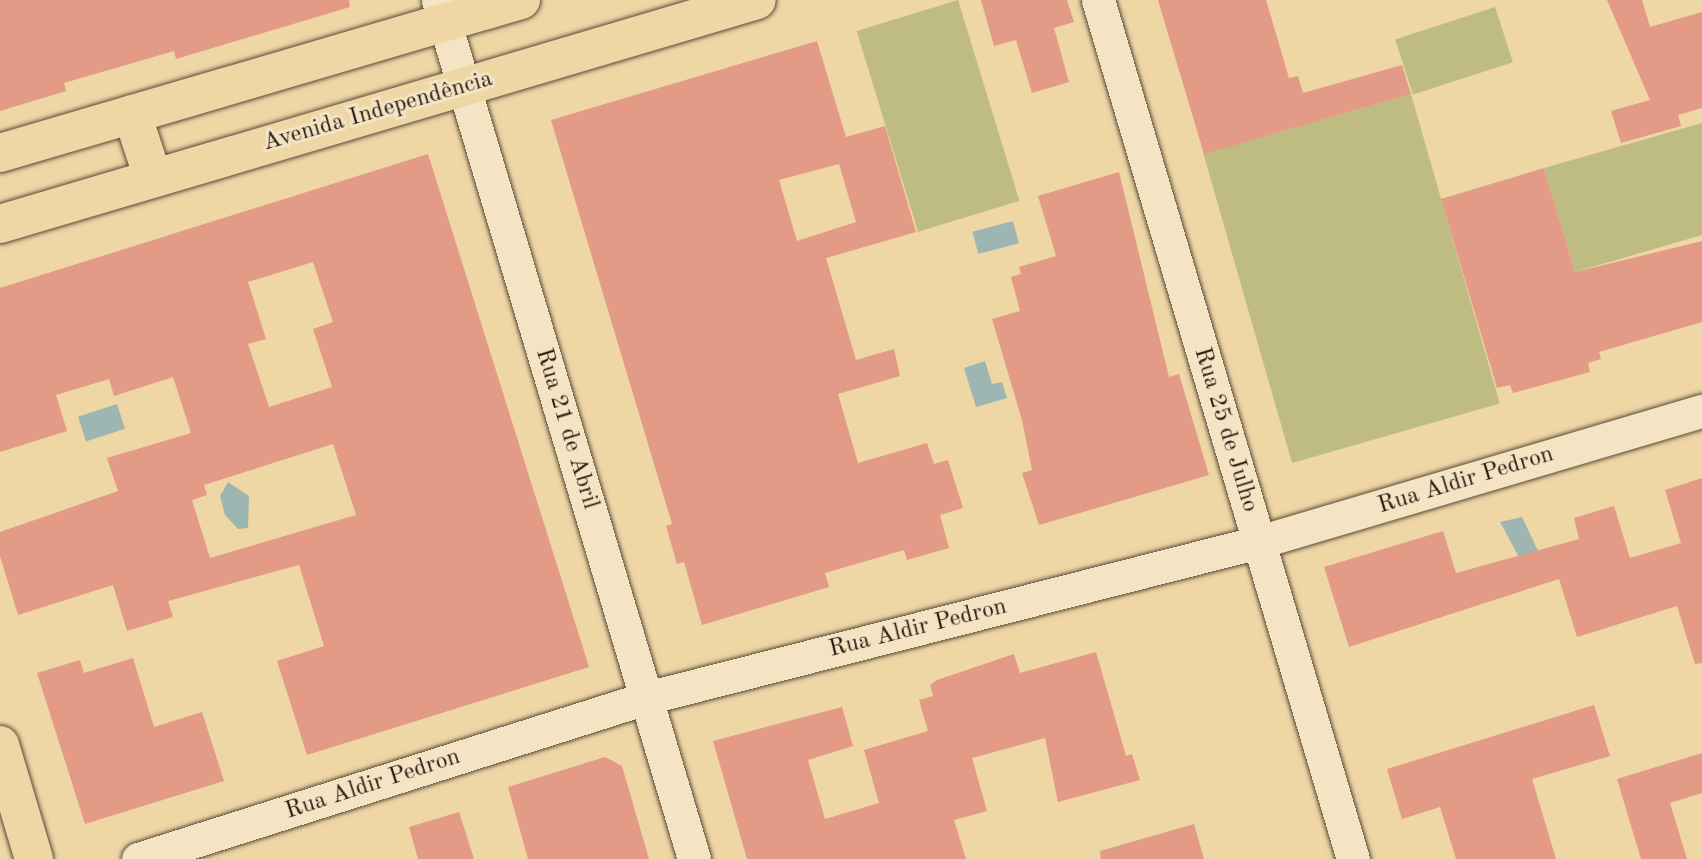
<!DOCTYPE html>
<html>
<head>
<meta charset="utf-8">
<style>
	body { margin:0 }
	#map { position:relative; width:1702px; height:859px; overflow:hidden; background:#eed6a5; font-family:"Old Standard TT",serif }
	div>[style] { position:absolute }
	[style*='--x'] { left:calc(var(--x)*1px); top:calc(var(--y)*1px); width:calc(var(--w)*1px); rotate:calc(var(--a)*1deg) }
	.green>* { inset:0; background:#bfbc82; transform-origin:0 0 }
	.water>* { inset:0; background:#9eb6b2; transform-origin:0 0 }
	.building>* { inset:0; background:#e39a87 }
	.roads { filter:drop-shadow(0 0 2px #5a4a38) drop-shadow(0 0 2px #5a4a38) }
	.minor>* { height:33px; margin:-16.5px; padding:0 16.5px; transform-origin:16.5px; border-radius:16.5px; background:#f4e4c4 }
	.primary>* { height:38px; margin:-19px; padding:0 19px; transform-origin:19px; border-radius:19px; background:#eed6a5 }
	span { translate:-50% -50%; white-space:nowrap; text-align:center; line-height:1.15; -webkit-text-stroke:6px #f4e4c4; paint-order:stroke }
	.street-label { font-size:24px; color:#281c13 }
</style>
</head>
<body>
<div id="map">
	<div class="green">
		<i style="left:958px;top:0;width:210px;height:106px;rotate:73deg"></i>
		<i style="left:1495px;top:7px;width:58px;height:105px;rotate:72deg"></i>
		<i style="left:1411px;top:94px;width:322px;height:216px;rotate:74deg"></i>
		<i style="clip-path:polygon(1702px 123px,1702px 235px,1575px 272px,1544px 168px)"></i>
	</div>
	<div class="water">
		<i style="left:1013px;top:221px;width:23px;height:42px;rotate:75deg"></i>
		<i style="clip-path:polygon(985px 361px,992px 384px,1002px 382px,1007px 398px,976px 407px,964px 368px)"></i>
		<i style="left:117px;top:404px;width:26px;height:41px;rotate:72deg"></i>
		<i style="clip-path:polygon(228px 482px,249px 496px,248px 528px,238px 529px,225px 515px,220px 496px)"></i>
		<i style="clip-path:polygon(1522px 517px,1539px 553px,1520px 559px,1500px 522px)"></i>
	</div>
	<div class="building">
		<i style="clip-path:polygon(0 0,349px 0,350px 7px,176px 59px,174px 51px,64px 83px,66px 91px,0 111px)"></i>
		<i style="clip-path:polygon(981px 0,1067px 0,1074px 22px,1054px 28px,1069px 82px,1032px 93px,1016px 40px,994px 46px)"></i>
		<i style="clip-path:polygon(1158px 0,1266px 0,1289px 78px,1298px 76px,1303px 93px,1402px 65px,1411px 94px,1204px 154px)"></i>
		<i style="clip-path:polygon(1607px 0,1642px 0,1650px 27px,1702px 12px,1702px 108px,1678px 115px,1681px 126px,1621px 143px,1611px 111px,1650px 100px)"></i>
		<i style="clip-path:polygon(evenodd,817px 41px,846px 137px,885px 126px,916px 232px,826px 258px,856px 360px,894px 349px,900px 376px,838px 394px,858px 463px,927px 443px,934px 464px,948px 460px,963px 508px,940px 515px,949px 548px,907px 560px,904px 550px,825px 573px,829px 587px,702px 625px,684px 562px,677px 564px,666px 526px,672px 524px,551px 120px,817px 41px,839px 164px,856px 222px,797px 241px,779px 180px,839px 164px)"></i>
		<i style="clip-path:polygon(evenodd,428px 154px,589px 667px,307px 755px,277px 661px,324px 646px,299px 565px,168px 601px,173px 617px,127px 631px,113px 585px,18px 615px,0 556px,0 532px,118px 491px,107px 458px,191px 433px,173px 377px,114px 396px,109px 379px,56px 395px,67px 431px,0 452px,0 288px,428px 154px,313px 262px,333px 322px,313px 329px,332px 387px,269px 407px,248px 344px,266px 339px,248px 282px,313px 262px,428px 154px,333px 444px,356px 515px,210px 558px,192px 500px,207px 495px,204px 485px,333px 444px)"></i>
		<i style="clip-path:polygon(1544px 168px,1575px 272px,1702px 241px,1702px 322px,1599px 352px,1601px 359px,1588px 363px,1590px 372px,1513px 393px,1510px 385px,1497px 388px,1441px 199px)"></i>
		<i style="clip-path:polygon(1119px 172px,1169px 377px,1179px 374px,1209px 475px,1039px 525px,1022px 473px,1032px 470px,1022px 420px,992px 319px,1020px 311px,1011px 277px,1021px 274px,1019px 267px,1056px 256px,1038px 196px)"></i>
		<i style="clip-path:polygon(1702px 478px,1702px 663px,1695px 664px,1677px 606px,1577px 637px,1559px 579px,1349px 647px,1324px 567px,1443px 531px,1456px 573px,1579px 539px,1574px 518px,1614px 506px,1630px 558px,1681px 543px,1665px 490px)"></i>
		<i style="clip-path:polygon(1096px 652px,1126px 756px,1132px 754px,1140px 780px,1058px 802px,1045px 738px,972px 758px,987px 811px,954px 820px,966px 859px,747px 859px,713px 741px,842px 707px,853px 746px,808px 760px,825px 819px,879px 803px,864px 750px,928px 731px,919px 700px,933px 696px,930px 685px,937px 680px,1014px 654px,1020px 673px)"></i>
		<i style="clip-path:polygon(133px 658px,154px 727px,202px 712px,224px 781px,85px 824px,37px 673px,80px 660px,84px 673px)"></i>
		<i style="clip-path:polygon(1594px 705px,1610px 756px,1532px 779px,1556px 859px,1456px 859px,1440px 807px,1402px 819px,1387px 769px)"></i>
		<i style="clip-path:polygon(1702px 753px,1702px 793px,1670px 803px,1687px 859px,1641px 859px,1617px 779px)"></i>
		<i style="clip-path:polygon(605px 757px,622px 766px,649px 859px,528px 859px,508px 787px)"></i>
		<i style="clip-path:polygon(459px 812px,474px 859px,418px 859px,409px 827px)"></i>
		<i style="clip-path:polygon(1194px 824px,1204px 859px,1101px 859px,1100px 851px)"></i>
	</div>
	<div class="roads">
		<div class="minor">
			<i style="--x:438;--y:0;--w:896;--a:73.4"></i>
			<i style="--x:1098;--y:0;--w:896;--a:73.47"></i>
			<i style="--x:138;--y:859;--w:533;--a:-17.58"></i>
			<i style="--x:646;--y:698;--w:633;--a:-14.28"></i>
			<i style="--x:1259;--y:542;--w:462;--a:-16.5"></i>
		</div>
		<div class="primary">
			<i style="--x:132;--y:114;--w:67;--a:71.8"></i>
			<i style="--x:0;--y:153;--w:543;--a:-16.37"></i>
			<i style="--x:0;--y:224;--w:789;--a:-16.48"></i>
			<i style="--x:0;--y:745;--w:119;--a:73.4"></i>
		</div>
	</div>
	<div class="street-label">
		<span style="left:378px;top:112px;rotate:-16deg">Avenida Independência</span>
		<span style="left:566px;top:429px;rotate:73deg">Rua 21 de Abril</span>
		<span style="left:1225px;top:430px;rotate:73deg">Rua 25 de Julho</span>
		<span style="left:1466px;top:481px;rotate:-17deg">Rua Aldir Pedron</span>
		<span style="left:918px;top:629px;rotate:-14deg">Rua Aldir Pedron</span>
		<span style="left:373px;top:785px;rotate:-18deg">Rua Aldir Pedron</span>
	</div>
</div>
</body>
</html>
